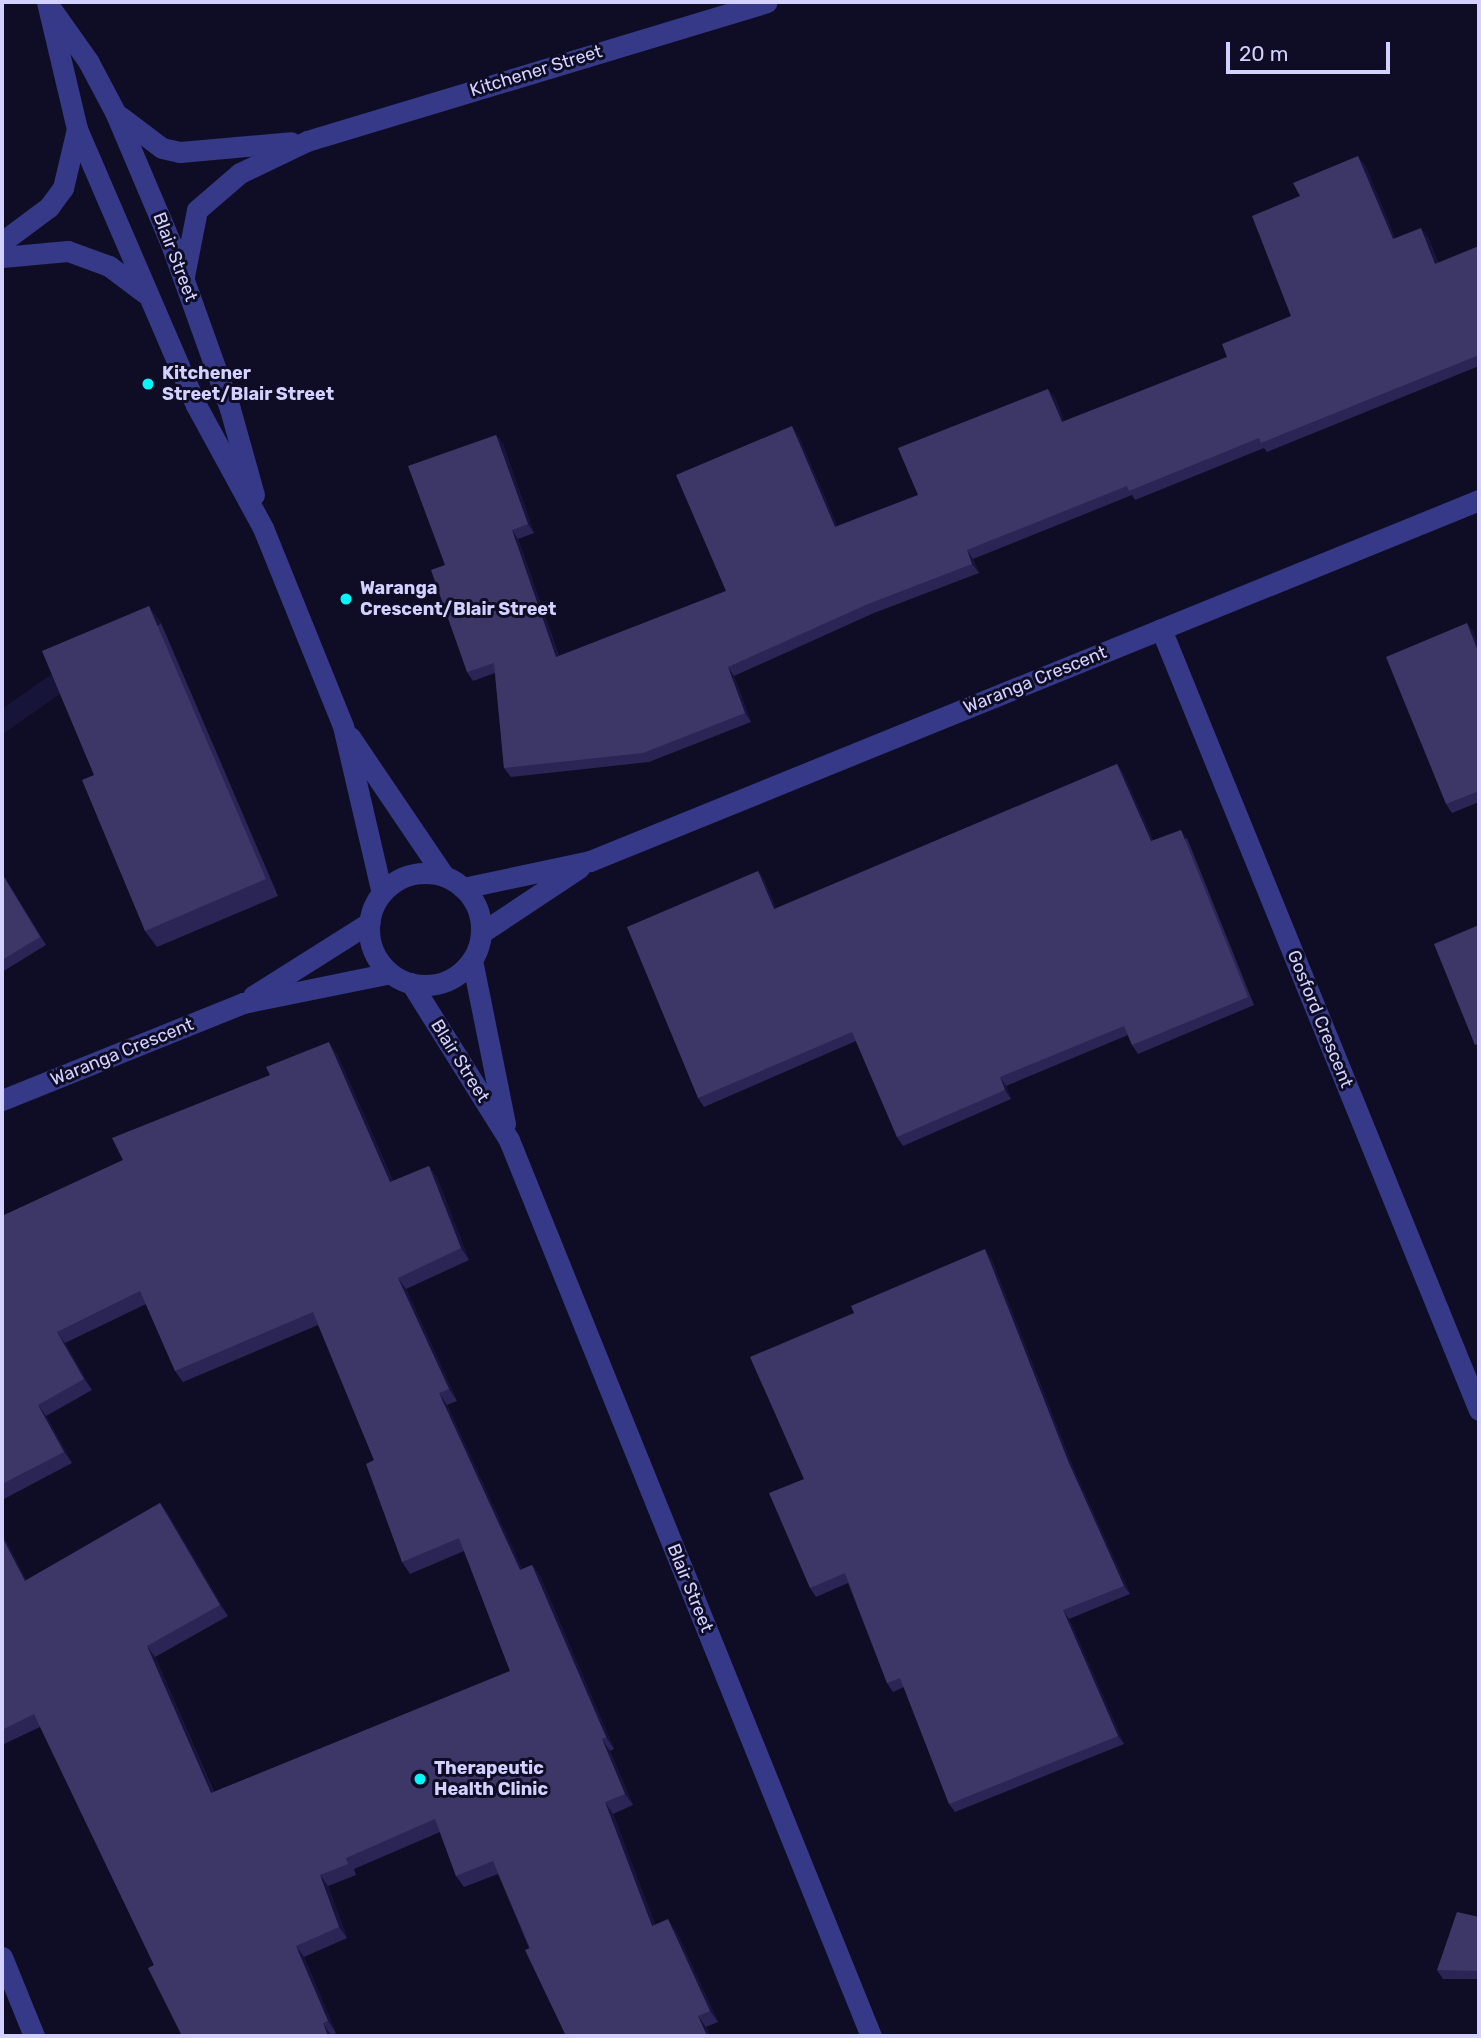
<!DOCTYPE html>
<html>
<head>
<meta charset="utf-8">
<style>
	body { margin:0 }
	#map { position:relative; width:1481px; height:2038px; overflow:hidden; background:#0f0d25; font-family:Rubik,sans-serif }
	div>[style] { position:absolute }
	[style*='--x'] { left:calc(var(--x)*1px); top:calc(var(--y)*1px); width:calc(var(--w)*1px); rotate:calc(var(--a)*1deg) }
	.minor>* { height:21px; margin:-10.5px; padding:0 10.5px; transform-origin:10.5px; border-radius:10.5px; background:#353987 }
	.minor>.ring { margin:-10.5px; padding:0; box-sizing:content-box; background:none; border:21px solid #353987; border-radius:50% }
	.wall>* { inset:0; background:#2a2554 }
	.shaded-wall>* { inset:0; background:#171439; transform-origin:0 0 }
	.building>* { inset:0; background:#3c3766 }
	.dots>* { width:19px; height:19px; translate:-50% -50%; box-sizing:border-box; border:4px solid #0f0d25; border-radius:50% }
	span { translate:-50% -50%; white-space:nowrap; text-align:center; line-height:1.15; -webkit-text-stroke:6px #0f0d25; paint-order:stroke }
	.street-label { font-size:18px; color:#d2d1ff }
	.poi-label { font-size:18px; color:#d2d1ff; font-weight:700 }
	.left { translate:0 -50%; text-align:left }
	.frame { position:absolute; inset:0; border:4px solid #d2d1ff; pointer-events:none }
	.scale { position:absolute; left:1226px; top:42px; width:164px; height:32px; box-sizing:border-box; border:4px solid #d2d1ff; border-top:0; padding-left:9px; font-size:21px; line-height:24px; white-space:nowrap; color:#d2d1ff; -webkit-text-stroke:5px #0f0d25; paint-order:stroke }
</style>
</head>
<body>
<div id="map">
	<div class="minor">
		<i style="--x:47;--y:2;--w:130;--a:76.7"></i>
		<i style="--x:77;--y:129;--w:301;--a:66.7"></i>
		<i style="--x:196;--y:405;--w:140;--a:61.4"></i>
		<i style="--x:263;--y:528;--w:214;--a:68"></i>
		<i style="--x:343;--y:726;--w:171;--a:76.9"></i>
		<i style="--x:52;--y:10;--w:62;--a:54.8"></i>
		<i style="--x:88;--y:61;--w:58;--a:62.1"></i>
		<i style="--x:115;--y:112;--w:143;--a:67"></i>
		<i style="--x:171;--y:244;--w:175;--a:70.3"></i>
		<i style="--x:230;--y:409;--w:89;--a:74.4"></i>
		<i style="--x:121;--y:117;--w:51;--a:37.1"></i>
		<i style="--x:162;--y:148;--w:18;--a:13"></i>
		<i style="--x:180;--y:152;--w:111;--a:-5.1"></i>
		<i style="--x:2;--y:242;--w:59;--a:-36.7"></i>
		<i style="--x:49;--y:207;--w:24;--a:-54"></i>
		<i style="--x:63;--y:188;--w:61;--a:-76.7"></i>
		<i style="--x:2;--y:257;--w:66;--a:-5.2"></i>
		<i style="--x:68;--y:251;--w:44;--a:20.1"></i>
		<i style="--x:109;--y:266;--w:45;--a:36.9"></i>
		<i style="--x:184;--y:276;--w:67;--a:-78.9"></i>
		<i style="--x:197;--y:210;--w:57;--a:-40.7"></i>
		<i style="--x:240;--y:173;--w:74;--a:-25.5"></i>
		<i style="--x:307;--y:141;--w:480;--a:-16.8"></i>
		<i style="--x:1161;--y:629;--w:843;--a:67.85"></i>
		<i style="--x:350;--y:737;--w:168;--a:55.9"></i>
		<i class="ring" style="left:369px;top:873px;width:91px;height:91px"></i>
		<i style="--x:463;--y:888;--w:130;--a:-12"></i>
		<i style="--x:590;--y:861;--w:960;--a:-22.1"></i>
		<i style="--x:481;--y:933;--w:118;--a:-33.6"></i>
		<i style="--x:472;--y:960;--w:167;--a:78.6"></i>
		<i style="--x:411;--y:983;--w:185;--a:58"></i>
		<i style="--x:509;--y:1140;--w:966;--a:68"></i>
		<i style="--x:253;--y:996;--w:138;--a:-32.3"></i>
		<i style="--x:2;--y:1100;--w:260;--a:-21.9"></i>
		<i style="--x:243;--y:1003;--w:150;--a:-11.5"></i>
		<i style="--x:2;--y:1957;--w:85;--a:67.9"></i>
	</div>
	<div class="wall">
		<i style="clip-path:polygon(1365px 165px,1395px 238px,1428px 237px,1438px 263px,1479px 246px,1479px 366px,1267px 452px,1264px 448px,1135px 500px,1132px 495px,973px 559px,979px 573px,874px 613px,734px 676px,751px 722px,649px 762px,511px 777px,504px 768px,495px 673px,473px 681px,467px 672px,445px 565px,496px 435px,503px 444px,534px 533px,518px 539px,559px 656px,726px 591px,798px 435px,837px 526px,918px 495px,1055px 398px,1064px 421px,1227px 357px,1291px 316px,1300px 196px)"></i>
		<i style="clip-path:polygon(149px 606px,161px 623px,278px 896px,157px 947px,145px 931px,94px 775px)"></i>
		<i style="clip-path:polygon(1473px 631px,1479px 648px,1479px 802px,1452px 813px,1446px 804px)"></i>
		<i style="clip-path:polygon(1117px 764px,1123px 773px,1153px 840px,1187px 838px,1254px 1005px,1138px 1054px,1132px 1045px,1128px 1035px,1006px 1086px,1011px 1099px,903px 1146px,897px 1137px,856px 1041px,704px 1107px,698px 1098px,758px 871px,764px 880px,776px 909px)"></i>
		<i style="clip-path:polygon(2px 873px,46px 945px,2px 972px)"></i>
		<i style="clip-path:polygon(337px 1054px,393px 1181px,429px 1166px,437px 1178px,469px 1260px,406px 1289px,457px 1401px,447px 1405px,522px 1569px,532px 1565px,540px 1576px,614px 1749px,610px 1751px,633px 1805px,613px 1814px,655px 1925px,676px 1931px,718px 2022px,706px 2027px,710px 2036px,566px 2036px,498px 1874px,464px 1887px,456px 1876px,440px 1832px,354px 1869px,356px 1875px,328px 1886px,347px 1938px,304px 1957px,336px 2033px,331px 2035px,332px 2036px,182px 2036px,154px 1965px,40px 1727px,2px 1745px,2px 1533px,26px 1580px,160px 1503px,168px 1514px,228px 1616px,155px 1657px,214px 1792px,510px 1671px,464px 1551px,410px 1574px,402px 1562px,374px 1460px,318px 1325px,183px 1382px,175px 1371px,146px 1304px,65px 1343px,92px 1390px,46px 1416px,72px 1463px,2px 1500px,2px 1216px,123px 1160px)"></i>
		<i style="clip-path:polygon(991px 1258px,1074px 1470px,1130px 1594px,1069px 1619px,1124px 1744px,955px 1812px,949px 1804px,904px 1687px,893px 1692px,887px 1683px,848px 1583px,816px 1597px,810px 1588px)"></i>
		<i style="clip-path:polygon(1479px 1917px,1479px 1979px,1443px 1979px,1437px 1970px)"></i>
	</div>
	<div class="shaded-wall">
		<i style="clip-path:polygon(1358px 156px,1365px 165px,1399px 248px,1393px 239px)"></i>
		<i style="clip-path:polygon(1421px 228px,1428px 237px,1441px 273px,1435px 264px)"></i>
		<i style="clip-path:polygon(1048px 389px,1055px 398px,1068px 431px,1062px 422px)"></i>
		<i style="clip-path:polygon(792px 426px,798px 435px,841px 536px,835px 527px)"></i>
		<i style="clip-path:polygon(496px 435px,503px 444px,534px 533px,528px 524px)"></i>
		<i style="clip-path:polygon(512px 530px,518px 539px,562px 666px,556px 657px)"></i>
		<i style="clip-path:polygon(967px 550px,973px 559px,979px 573px,972px 564px)"></i>
		<i style="left:149px;top:606px;width:21px;height:297px;rotate:55deg"></i>
		<i style="clip-path:polygon(1467px 623px,1473px 631px,1479px 648px,1479px 654px)"></i>
		<i style="clip-path:polygon(728px 667px,734px 676px,751px 722px,745px 713px)"></i>
		<i style="clip-path:polygon(1117px 764px,1123px 773px,1157px 849px,1151px 841px)"></i>
		<i style="left:1181px;top:830px;width:10px;height:180px;rotate:53deg"></i>
		<i style="clip-path:polygon(758px 871px,764px 880px,780px 918px,774px 909px)"></i>
		<i style="clip-path:polygon(329px 1042px,337px 1054px,398px 1193px,390px 1182px)"></i>
		<i style="clip-path:polygon(1000px 1077px,1006px 1086px,1011px 1099px,1005px 1090px)"></i>
		<i style="clip-path:polygon(429px 1166px,437px 1178px,469px 1260px,461px 1248px)"></i>
		<i style="clip-path:polygon(985px 1249px,991px 1258px,1074px 1470px,1130px 1594px,1124px 1586px,1068px 1461px)"></i>
		<i style="clip-path:polygon(398px 1278px,406px 1289px,457px 1401px,449px 1389px)"></i>
		<i style="clip-path:polygon(57px 1332px,65px 1343px,92px 1390px,84px 1379px)"></i>
		<i style="clip-path:polygon(439px 1393px,447px 1405px,528px 1581px,520px 1570px)"></i>
		<i style="clip-path:polygon(38px 1405px,46px 1416px,72px 1463px,64px 1452px)"></i>
		<i style="clip-path:polygon(160px 1503px,168px 1514px,228px 1616px,220px 1605px)"></i>
		<i style="clip-path:polygon(2px 1533px,33px 1593px,25px 1581px,2px 1537px)"></i>
		<i style="clip-path:polygon(532px 1565px,540px 1576px,614px 1749px,606px 1737px)"></i>
		<i style="clip-path:polygon(1063px 1610px,1069px 1619px,1124px 1744px,1118px 1736px)"></i>
		<i style="clip-path:polygon(147px 1646px,155px 1657px,219px 1805px,211px 1793px)"></i>
		<i style="clip-path:polygon(602px 1739px,610px 1751px,633px 1805px,625px 1794px)"></i>
		<i style="clip-path:polygon(605px 1802px,613px 1814px,660px 1937px,652px 1926px)"></i>
		<i style="clip-path:polygon(320px 1875px,328px 1886px,347px 1938px,339px 1927px)"></i>
		<i style="clip-path:polygon(668px 1919px,676px 1931px,718px 2022px,710px 2011px)"></i>
		<i style="clip-path:polygon(296px 1946px,304px 1957px,336px 2033px,328px 2021px)"></i>
		<i style="clip-path:polygon(698px 2016px,706px 2027px,710px 2036px,707px 2036px)"></i>
		<i style="clip-path:polygon(323px 2023px,331px 2035px,332px 2036px,328px 2036px)"></i>
	</div>
	<div class="building">
		<i style="clip-path:polygon(1358px 156px,1393px 239px,1421px 228px,1435px 264px,1479px 246px,1479px 355px,1261px 443px,1259px 438px,1129px 491px,1127px 486px,967px 550px,972px 564px,868px 604px,728px 667px,745px 713px,643px 753px,504px 768px,494px 663px,467px 672px,431px 570px,445px 565px,408px 466px,496px 435px,528px 524px,512px 530px,556px 657px,726px 591px,676px 475px,792px 426px,835px 527px,918px 495px,898px 448px,1048px 389px,1062px 422px,1227px 357px,1222px 344px,1291px 316px,1252px 216px,1300px 196px,1293px 183px)"></i>
		<i style="clip-path:polygon(149px 606px,266px 879px,145px 931px,82px 780px,94px 775px,42px 651px)"></i>
		<i style="clip-path:polygon(1467px 623px,1479px 654px,1479px 791px,1446px 804px,1386px 657px)"></i>
		<i style="clip-path:polygon(1117px 764px,1151px 841px,1181px 830px,1248px 997px,1132px 1045px,1124px 1026px,1000px 1077px,1005px 1090px,897px 1137px,852px 1032px,698px 1098px,627px 927px,758px 871px,774px 909px)"></i>
		<i style="clip-path:polygon(2px 874px,40px 937px,2px 960px)"></i>
		<i style="clip-path:polygon(1479px 925px,1479px 1044px,1475px 1045px,1434px 944px)"></i>
		<i style="clip-path:polygon(329px 1042px,390px 1182px,429px 1166px,461px 1248px,398px 1278px,449px 1389px,439px 1393px,520px 1570px,532px 1565px,606px 1737px,602px 1739px,625px 1794px,605px 1802px,652px 1926px,668px 1919px,710px 2011px,698px 2016px,707px 2036px,566px 2036px,525px 1950px,530px 1948px,493px 1861px,456px 1876px,435px 1819px,346px 1858px,348px 1864px,320px 1875px,339px 1927px,296px 1946px,328px 2021px,323px 2023px,328px 2036px,182px 2036px,148px 1968px,154px 1965px,34px 1714px,2px 1730px,2px 1537px,25px 1581px,160px 1503px,220px 1605px,147px 1646px,211px 1793px,510px 1671px,459px 1538px,402px 1562px,366px 1464px,374px 1460px,313px 1312px,175px 1371px,140px 1291px,57px 1332px,84px 1379px,38px 1405px,64px 1452px,2px 1484px,2px 1216px,123px 1160px,112px 1138px,270px 1075px,266px 1067px)"></i>
		<i style="clip-path:polygon(985px 1249px,1068px 1461px,1124px 1586px,1063px 1610px,1118px 1736px,949px 1804px,900px 1678px,887px 1683px,845px 1573px,810px 1588px,769px 1493px,804px 1479px,750px 1357px,854px 1313px,851px 1306px)"></i>
		<i style="clip-path:polygon(1457px 1912px,1479px 1917px,1479px 1971px,1437px 1970px)"></i>
	</div>
	<div class="dots">
		<i style="left:148px;top:384px;background:#00fafc"></i>
		<i style="left:346px;top:599px;background:#00fafc"></i>
		<i style="left:420px;top:1779px;background:#00fafc"></i>
	</div>
	<div class="street-label">
		<span style="left:536px;top:71px;rotate:-17deg">Kitchener Street</span>
		<span style="left:175px;top:257px;rotate:69deg">Blair Street</span>
		<span style="left:1035px;top:680px;rotate:-22deg">Waranga Crescent</span>
		<span style="left:1320px;top:1019px;rotate:68deg">Gosford Crescent</span>
		<span style="left:122px;top:1052px;rotate:-22deg">Waranga Crescent</span>
		<span style="left:460px;top:1061px;rotate:58deg">Blair Street</span>
		<span style="left:690px;top:1588px;rotate:68deg">Blair Street</span>
	</div>
	<div class="poi-label">
		<span class="left" style="left:162px;top:384px">Kitchener<br>Street/Blair Street</span>
		<span class="left" style="left:360px;top:599px">Waranga<br>Crescent/Blair Street</span>
		<span class="left" style="left:434px;top:1779px">Therapeutic<br>Health Clinic</span>
	</div>
	<div class="frame"></div>
	<div class="scale">20 m</div>
</div>
</body>
</html>
